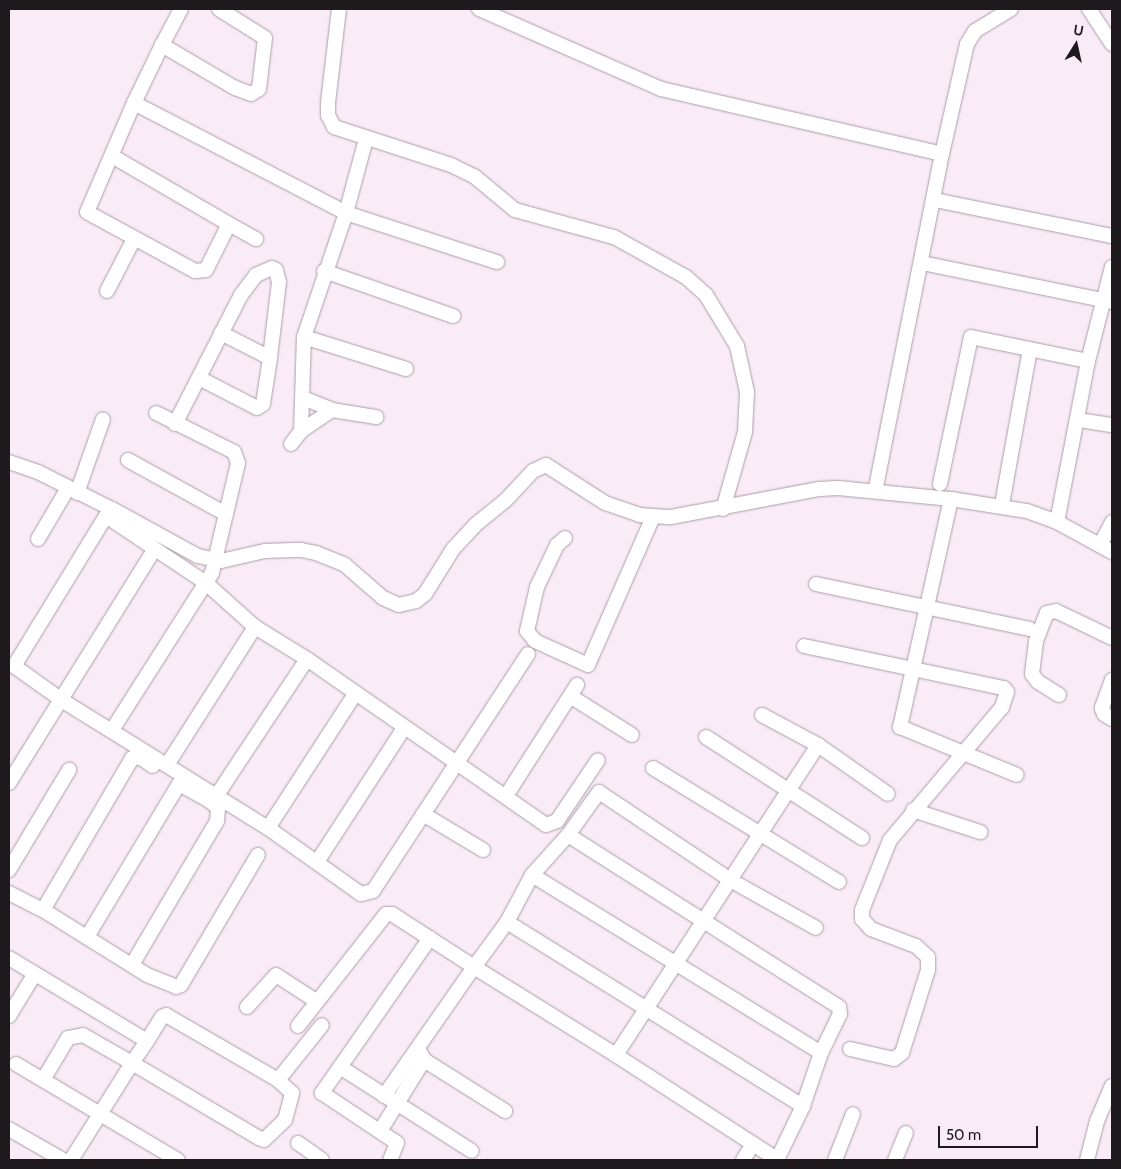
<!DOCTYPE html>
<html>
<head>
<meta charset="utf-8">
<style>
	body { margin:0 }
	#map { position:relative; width:1121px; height:1169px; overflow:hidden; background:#faecf7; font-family:Cabin,sans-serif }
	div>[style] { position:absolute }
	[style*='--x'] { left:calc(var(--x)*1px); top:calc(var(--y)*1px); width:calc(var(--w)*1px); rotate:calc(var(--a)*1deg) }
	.roads { filter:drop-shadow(0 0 1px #ab9da8) drop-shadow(0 0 1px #ab9da8) }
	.minor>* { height:14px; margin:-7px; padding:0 7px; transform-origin:7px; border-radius:7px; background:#fff }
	span { translate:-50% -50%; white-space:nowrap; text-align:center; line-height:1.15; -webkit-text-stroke:4px #faecf7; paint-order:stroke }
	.frame { position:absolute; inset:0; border:10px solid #1e191d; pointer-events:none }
	.north { position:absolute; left:1051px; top:20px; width:50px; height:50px; -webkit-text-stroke:4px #faecf7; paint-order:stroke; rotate:10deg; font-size:14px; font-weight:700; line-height:20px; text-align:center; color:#1e191d }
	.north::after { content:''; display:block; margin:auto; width:18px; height:22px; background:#1e191d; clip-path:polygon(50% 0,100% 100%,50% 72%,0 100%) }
	.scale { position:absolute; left:938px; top:1126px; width:100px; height:22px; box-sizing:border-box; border:2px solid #1e191d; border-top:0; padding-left:6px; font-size:15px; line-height:18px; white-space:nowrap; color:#1e191d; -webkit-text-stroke:4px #faecf7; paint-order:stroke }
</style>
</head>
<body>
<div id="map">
	<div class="roads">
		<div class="minor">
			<i style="--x:219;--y:9;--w:54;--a:32.2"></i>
			<i style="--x:265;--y:38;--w:51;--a:96.7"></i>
			<i style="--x:259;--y:89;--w:9;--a:148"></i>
			<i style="--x:251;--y:94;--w:17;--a:-159"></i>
			<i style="--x:235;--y:88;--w:85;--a:-149.5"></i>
			<i style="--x:162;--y:45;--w:64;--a:115.8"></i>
			<i style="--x:134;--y:103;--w:239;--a:27.4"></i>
			<i style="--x:346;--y:213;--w:77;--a:-74.9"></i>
			<i style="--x:339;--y:9;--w:95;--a:96.7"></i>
			<i style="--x:328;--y:103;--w:12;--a:90"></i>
			<i style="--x:328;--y:115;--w:13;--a:63"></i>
			<i style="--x:334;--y:127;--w:123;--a:18"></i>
			<i style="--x:451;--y:165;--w:25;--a:26"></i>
			<i style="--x:474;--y:176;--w:53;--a:39.7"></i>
			<i style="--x:515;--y:210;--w:103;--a:15.3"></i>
			<i style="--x:614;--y:237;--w:82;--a:29.1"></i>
			<i style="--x:686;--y:277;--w:27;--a:42"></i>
			<i style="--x:706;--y:295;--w:60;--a:58.7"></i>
			<i style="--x:737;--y:346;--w:47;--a:77.7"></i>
			<i style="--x:747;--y:392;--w:40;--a:92.9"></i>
			<i style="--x:745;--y:432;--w:80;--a:105.9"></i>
			<i style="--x:479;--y:9;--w:199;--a:23.7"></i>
			<i style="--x:661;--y:89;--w:288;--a:13"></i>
			<i style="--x:1089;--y:9;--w:42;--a:56.7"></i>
			<i style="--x:162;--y:45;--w:41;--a:-62.2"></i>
			<i style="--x:112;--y:156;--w:135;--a:30.2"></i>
			<i style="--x:229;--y:224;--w:51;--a:116.6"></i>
			<i style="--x:206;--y:270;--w:11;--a:175"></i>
			<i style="--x:195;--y:271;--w:123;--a:-151.4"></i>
			<i style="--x:87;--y:212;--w:119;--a:-66.7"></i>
			<i style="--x:935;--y:200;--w:181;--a:11.5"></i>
			<i style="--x:229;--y:224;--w:31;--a:29"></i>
			<i style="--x:922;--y:263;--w:194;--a:11.6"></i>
			<i style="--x:324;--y:271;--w:137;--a:19.2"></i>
			<i style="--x:107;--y:291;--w:59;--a:-62.6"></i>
			<i style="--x:304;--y:337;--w:107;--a:17.4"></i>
			<i style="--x:199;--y:378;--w:65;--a:27.3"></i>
			<i style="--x:257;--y:408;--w:7;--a:-34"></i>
			<i style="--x:263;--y:404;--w:47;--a:-81.3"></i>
			<i style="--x:270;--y:358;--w:55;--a:-153"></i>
			<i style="--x:303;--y:398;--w:31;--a:22"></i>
			<i style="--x:332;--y:410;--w:45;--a:9"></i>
			<i style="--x:1079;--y:420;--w:33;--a:9"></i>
			<i style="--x:175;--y:424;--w:145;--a:-62.9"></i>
			<i style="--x:241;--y:295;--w:25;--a:-53"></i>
			<i style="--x:256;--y:275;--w:17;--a:-24"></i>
			<i style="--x:272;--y:268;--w:4;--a:27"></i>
			<i style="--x:276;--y:270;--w:12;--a:76"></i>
			<i style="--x:279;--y:282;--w:77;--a:96.8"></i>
			<i style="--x:301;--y:431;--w:37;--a:-34"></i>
			<i style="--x:291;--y:444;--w:16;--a:-52"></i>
			<i style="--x:301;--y:431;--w:94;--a:-88.2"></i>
			<i style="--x:304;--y:337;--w:131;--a:-71.3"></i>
			<i style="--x:346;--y:213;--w:159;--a:18"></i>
			<i style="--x:128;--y:460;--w:112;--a:28.9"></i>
			<i style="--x:9;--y:462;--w:31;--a:19"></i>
			<i style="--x:38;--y:472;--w:83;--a:26.6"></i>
			<i style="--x:112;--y:509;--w:98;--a:28.7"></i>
			<i style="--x:198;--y:556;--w:24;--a:12"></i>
			<i style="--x:221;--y:561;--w:45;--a:-12.8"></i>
			<i style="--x:265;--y:551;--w:36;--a:-2"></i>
			<i style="--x:301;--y:550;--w:15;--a:11"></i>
			<i style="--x:316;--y:553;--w:31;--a:22"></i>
			<i style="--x:345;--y:565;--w:50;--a:41"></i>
			<i style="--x:383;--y:598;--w:17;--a:24"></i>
			<i style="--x:399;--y:605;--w:17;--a:-13"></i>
			<i style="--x:416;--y:601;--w:11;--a:-38"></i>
			<i style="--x:425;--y:594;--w:53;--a:-58.1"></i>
			<i style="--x:453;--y:549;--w:33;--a:-47"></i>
			<i style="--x:475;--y:525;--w:38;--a:-39"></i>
			<i style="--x:505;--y:501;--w:41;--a:-47"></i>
			<i style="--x:533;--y:471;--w:14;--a:-25"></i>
			<i style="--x:546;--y:465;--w:70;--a:32.8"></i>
			<i style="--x:605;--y:503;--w:36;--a:19"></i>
			<i style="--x:639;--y:515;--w:32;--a:4"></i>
			<i style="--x:671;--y:517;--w:151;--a:-10.7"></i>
			<i style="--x:819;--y:489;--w:19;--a:-3"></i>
			<i style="--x:838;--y:488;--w:114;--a:5.6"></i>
			<i style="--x:951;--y:499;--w:77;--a:9"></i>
			<i style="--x:1027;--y:511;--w:32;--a:20"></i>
			<i style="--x:1057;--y:522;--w:63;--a:28.6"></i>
			<i style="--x:940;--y:484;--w:150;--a:-78.1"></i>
			<i style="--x:971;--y:337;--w:119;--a:11.6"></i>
			<i style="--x:876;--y:487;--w:339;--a:-78.8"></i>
			<i style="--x:942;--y:154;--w:113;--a:-77.2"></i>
			<i style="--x:967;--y:44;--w:15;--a:-58"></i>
			<i style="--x:975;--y:31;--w:42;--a:-31.4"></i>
			<i style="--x:77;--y:493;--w:78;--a:-70.6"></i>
			<i style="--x:951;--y:499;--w:234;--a:102.6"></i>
			<i style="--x:900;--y:727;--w:126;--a:22.3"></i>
			<i style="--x:1003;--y:499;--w:152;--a:-79.8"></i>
			<i style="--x:1057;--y:522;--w:164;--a:-79.1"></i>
			<i style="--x:1088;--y:361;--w:97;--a:-75.7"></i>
			<i style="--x:565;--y:538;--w:11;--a:139"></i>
			<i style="--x:557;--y:545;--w:47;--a:115.5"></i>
			<i style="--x:537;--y:587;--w:45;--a:102.8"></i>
			<i style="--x:527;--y:631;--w:13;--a:51"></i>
			<i style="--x:535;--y:641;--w:58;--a:24.4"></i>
			<i style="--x:588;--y:665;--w:162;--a:-66.3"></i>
			<i style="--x:38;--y:539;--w:59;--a:-59.5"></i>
			<i style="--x:1100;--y:545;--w:26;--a:-62"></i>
			<i style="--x:816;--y:584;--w:218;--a:11.9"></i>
			<i style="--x:255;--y:627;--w:61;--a:31.6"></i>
			<i style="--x:307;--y:659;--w:291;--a:34.8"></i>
			<i style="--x:546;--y:825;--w:12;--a:-20"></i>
			<i style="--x:557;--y:821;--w:73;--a:-56.1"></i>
			<i style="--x:804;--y:646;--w:204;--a:11.9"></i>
			<i style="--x:1004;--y:688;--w:5;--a:53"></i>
			<i style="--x:1007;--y:692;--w:16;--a:108"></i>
			<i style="--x:1002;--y:707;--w:174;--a:130.1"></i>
			<i style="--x:890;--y:840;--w:75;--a:111.8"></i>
			<i style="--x:862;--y:910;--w:9;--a:90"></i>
			<i style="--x:862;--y:919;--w:13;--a:48"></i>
			<i style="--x:871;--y:929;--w:48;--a:20.7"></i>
			<i style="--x:916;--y:946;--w:16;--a:43"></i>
			<i style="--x:928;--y:957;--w:13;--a:90"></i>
			<i style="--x:928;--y:970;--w:87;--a:107.4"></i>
			<i style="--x:902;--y:1053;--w:10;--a:143"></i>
			<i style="--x:894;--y:1059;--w:45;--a:-167.2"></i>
			<i style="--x:1112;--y:680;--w:30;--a:110"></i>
			<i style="--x:1102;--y:708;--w:6;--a:72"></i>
			<i style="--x:1104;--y:714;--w:9;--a:32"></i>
			<i style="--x:1059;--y:695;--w:25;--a:-148"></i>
			<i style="--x:1038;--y:682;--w:10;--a:-127"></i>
			<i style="--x:1032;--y:674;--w:33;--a:-83"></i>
			<i style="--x:1036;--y:641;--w:30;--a:-69"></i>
			<i style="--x:1047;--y:613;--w:9;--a:-13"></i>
			<i style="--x:1056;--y:611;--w:62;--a:25.7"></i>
			<i style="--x:570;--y:696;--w:73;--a:32.2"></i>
			<i style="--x:762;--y:715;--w:64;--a:28.2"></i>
			<i style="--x:818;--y:745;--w:85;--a:35"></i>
			<i style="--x:112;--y:730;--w:186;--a:-57.5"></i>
			<i style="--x:212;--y:573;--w:113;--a:-76.7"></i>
			<i style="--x:238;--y:463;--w:12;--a:-110"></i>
			<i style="--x:234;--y:452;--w:87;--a:-153.4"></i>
			<i style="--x:706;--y:737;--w:186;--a:32.9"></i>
			<i style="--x:167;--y:765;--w:164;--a:-57.5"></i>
			<i style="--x:255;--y:627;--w:66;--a:-138.1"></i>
			<i style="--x:206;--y:583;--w:120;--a:-146.2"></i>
			<i style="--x:106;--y:516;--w:176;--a:121.5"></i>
			<i style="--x:14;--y:666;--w:60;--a:35.5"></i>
			<i style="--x:63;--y:701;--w:241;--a:31.8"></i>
			<i style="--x:268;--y:828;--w:114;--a:35.4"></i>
			<i style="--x:361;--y:894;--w:12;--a:-14"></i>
			<i style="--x:373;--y:891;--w:283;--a:-56.8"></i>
			<i style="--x:653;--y:768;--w:218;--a:31.5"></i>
			<i style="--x:9;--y:783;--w:274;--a:-58.1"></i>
			<i style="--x:217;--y:795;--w:163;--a:-56.5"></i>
			<i style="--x:506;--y:796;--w:132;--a:-57.4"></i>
			<i style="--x:913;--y:810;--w:71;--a:18.2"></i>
			<i style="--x:423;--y:814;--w:70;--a:31"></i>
			<i style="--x:268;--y:828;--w:160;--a:-57"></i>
			<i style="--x:568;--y:835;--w:321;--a:32.4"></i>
			<i style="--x:839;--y:1007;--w:7;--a:82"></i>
			<i style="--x:840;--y:1014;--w:43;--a:116"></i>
			<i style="--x:821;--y:1053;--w:56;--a:108.8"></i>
			<i style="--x:803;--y:1106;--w:60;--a:115.7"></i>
			<i style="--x:317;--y:862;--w:160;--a:-57"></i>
			<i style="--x:9;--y:870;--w:117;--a:-59"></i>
			<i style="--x:532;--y:875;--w:339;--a:31.6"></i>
			<i style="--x:9;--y:893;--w:38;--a:27"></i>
			<i style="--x:43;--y:910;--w:123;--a:32"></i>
			<i style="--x:147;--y:975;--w:31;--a:22"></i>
			<i style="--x:176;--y:987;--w:5;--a:-22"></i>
			<i style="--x:181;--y:985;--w:151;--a:-59.4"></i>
			<i style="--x:43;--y:910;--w:176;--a:-59.6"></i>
			<i style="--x:132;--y:758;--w:9;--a:0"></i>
			<i style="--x:141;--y:758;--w:14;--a:34"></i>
			<i style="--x:507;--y:922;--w:349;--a:31.9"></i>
			<i style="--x:87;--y:937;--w:179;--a:-59"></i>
			<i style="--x:179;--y:784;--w:35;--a:29"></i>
			<i style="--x:210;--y:801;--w:11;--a:41"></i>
			<i style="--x:218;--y:808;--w:13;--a:94"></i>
			<i style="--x:217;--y:821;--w:167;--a:120.6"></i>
			<i style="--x:430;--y:938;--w:157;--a:124.9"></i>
			<i style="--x:340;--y:1067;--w:156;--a:32.5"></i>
			<i style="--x:9;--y:958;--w:161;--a:31"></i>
			<i style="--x:247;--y:1007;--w:43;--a:-47.8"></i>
			<i style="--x:276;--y:975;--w:48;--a:33"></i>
			<i style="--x:9;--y:1016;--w:48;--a:-58.6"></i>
			<i style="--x:298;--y:1026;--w:142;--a:-51.8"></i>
			<i style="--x:386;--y:914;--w:6;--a:0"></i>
			<i style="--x:392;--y:914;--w:98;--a:32.9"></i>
			<i style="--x:474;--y:967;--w:56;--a:-53.7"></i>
			<i style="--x:507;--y:922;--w:53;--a:-62"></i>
			<i style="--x:532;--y:875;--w:54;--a:-48"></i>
			<i style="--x:568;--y:835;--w:53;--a:-54.2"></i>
			<i style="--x:599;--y:792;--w:160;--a:33.8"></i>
			<i style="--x:732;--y:881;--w:96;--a:29.2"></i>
			<i style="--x:424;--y:1060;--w:96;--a:32.2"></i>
			<i style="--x:16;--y:1064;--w:188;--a:30.7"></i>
			<i style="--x:340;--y:1067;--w:32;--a:125"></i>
			<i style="--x:322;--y:1093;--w:90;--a:33.7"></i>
			<i style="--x:397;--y:1143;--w:18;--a:112"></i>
			<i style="--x:43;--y:1080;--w:49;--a:-59.2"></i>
			<i style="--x:68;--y:1038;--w:15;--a:-11"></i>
			<i style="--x:83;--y:1035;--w:56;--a:29.7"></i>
			<i style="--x:132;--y:1063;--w:147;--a:30.6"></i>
			<i style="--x:259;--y:1138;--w:5;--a:22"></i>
			<i style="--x:264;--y:1140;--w:29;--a:-44"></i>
			<i style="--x:285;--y:1120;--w:28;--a:-75"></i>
			<i style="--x:292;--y:1093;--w:19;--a:-137"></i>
			<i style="--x:278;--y:1080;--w:129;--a:-149.9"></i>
			<i style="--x:166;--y:1015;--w:4;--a:153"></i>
			<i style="--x:162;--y:1017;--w:28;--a:122"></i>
			<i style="--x:147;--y:1041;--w:27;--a:124"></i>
			<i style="--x:132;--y:1063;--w:6;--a:121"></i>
			<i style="--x:129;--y:1068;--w:109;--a:122.2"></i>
			<i style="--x:278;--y:1080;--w:70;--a:-51.3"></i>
			<i style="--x:384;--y:1096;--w:157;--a:-55.1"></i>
			<i style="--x:474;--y:967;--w:167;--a:31.8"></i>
			<i style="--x:9;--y:1129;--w:62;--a:29.9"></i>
			<i style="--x:380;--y:1131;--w:84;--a:-58.2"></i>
			<i style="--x:424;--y:1060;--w:13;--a:-117"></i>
			<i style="--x:298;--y:1143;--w:29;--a:35"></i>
			<i style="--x:743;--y:1160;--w:19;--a:-58"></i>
			<i style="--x:778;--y:1160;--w:193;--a:-147.1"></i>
			<i style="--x:616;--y:1055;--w:370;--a:-56.9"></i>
			<i style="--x:835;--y:1160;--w:49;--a:-68.6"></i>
			<i style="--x:895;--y:1160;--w:29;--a:-68"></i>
			<i style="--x:1087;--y:1160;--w:40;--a:-75.6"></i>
			<i style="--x:1097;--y:1121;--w:38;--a:-67"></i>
		</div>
	</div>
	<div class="frame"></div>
	<div class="north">U</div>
	<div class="scale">50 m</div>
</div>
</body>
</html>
